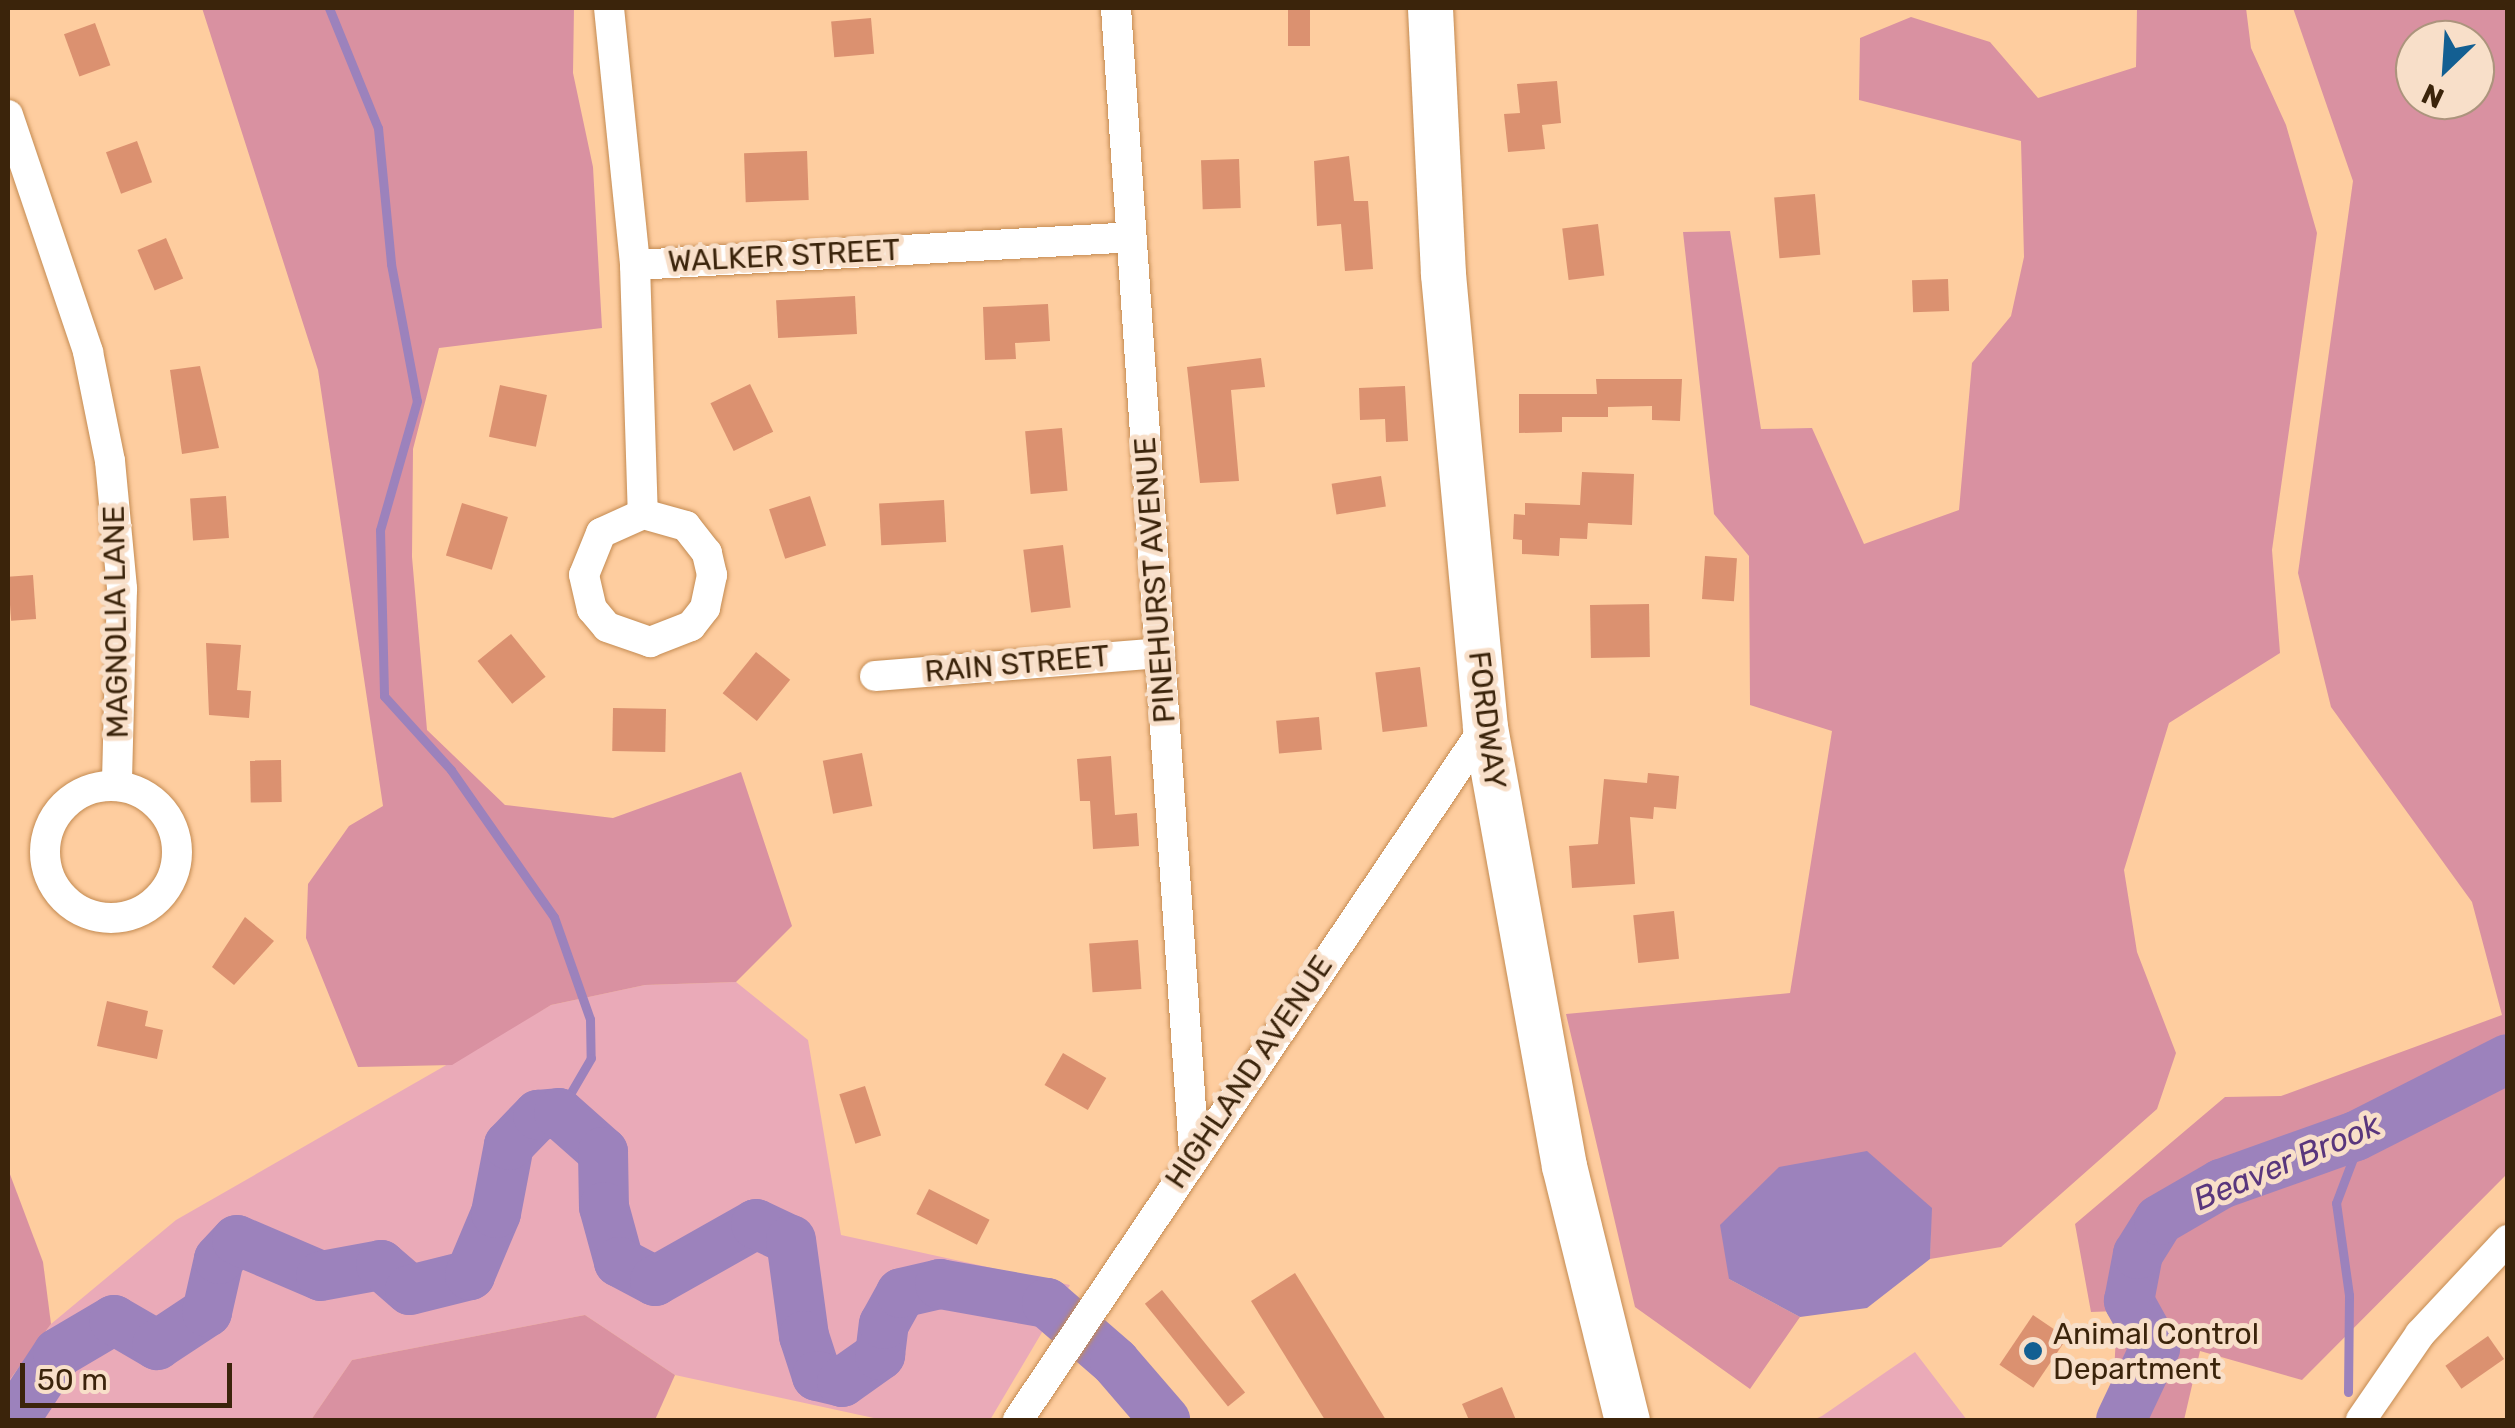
<!DOCTYPE html>
<html>
<head>
<meta charset="utf-8">
<style>
	body { margin:0 }
	#map { position:relative; width:2515px; height:1428px; overflow:hidden; background:#fecd9f; font-family:Rubik,sans-serif }
	div>[style] { position:absolute }
	[style*='--x'] { left:calc(var(--x)*1px); top:calc(var(--y)*1px); width:calc(var(--w)*1px); rotate:calc(var(--a)*1deg) }
	.green>* { inset:0; background:#eaaab8 }
	.forest>* { inset:0; background:#d991a1 }
	.water>* { inset:0; background:#9c82bc }
	.stream>* { height:9px; margin:-4.5px; padding:0 4.5px; transform-origin:4.5px; border-radius:4.5px; background:#9c82bc }
	.river>* { height:50px; margin:-25px; padding:0 25px; transform-origin:25px; border-radius:25px; background:#9c82bc }
	.building>* { inset:0; background:#db9170; transform-origin:0 0 }
	.roads { filter:drop-shadow(0 0 2px #c48b52) drop-shadow(0 0 2px #c48b52) }
	.street>* { height:30px; margin:-15px; padding:0 15px; transform-origin:15px; border-radius:15px; background:#fff }
	.street>.ring { margin:-15px; padding:0; box-sizing:content-box; background:none; border:30px solid #fff; border-radius:50% }
	.secondary>* { height:45px; margin:-22.5px; padding:0 22.5px; transform-origin:22.5px; border-radius:22.5px; background:#fff }
	.dots>* { width:28px; height:28px; translate:-50% -50%; box-sizing:border-box; border:5px solid #f8dfc9; border-radius:50% }
	span { translate:-50% -50%; white-space:nowrap; text-align:center; line-height:1.15; -webkit-text-stroke:10px #f8dfc9; paint-order:stroke }
	.street-label { font-size:30px; color:#3b240b }
	.poi-label { font-size:30px; color:#3b240b }
	.left { translate:0 -50%; text-align:left }
	.water-label { font-size:32px; color:#59367d; font-style:italic }
	.frame { position:absolute; inset:0; border:10px solid #3b240b; pointer-events:none }
	.north { position:absolute; left:2395px; top:20px; width:100px; height:100px; box-sizing:border-box; background:#f8dfc9; border:2px solid #ac947d; border-radius:50%; rotate:205deg; font-size:28px; font-weight:700; line-height:40px; text-align:center; color:#3b240b }
	.north::after { content:''; display:block; margin:auto; width:35px; height:45px; background:#135f92; clip-path:polygon(50% 0,100% 100%,50% 72%,0 100%) }
	.scale { position:absolute; left:20px; top:1363px; width:212px; height:45px; box-sizing:border-box; border:5px solid #3b240b; border-top:0; padding-left:12px; font-size:30px; line-height:35px; white-space:nowrap; color:#3b240b; -webkit-text-stroke:8px #f8dfc9; paint-order:stroke }
</style>
</head>
<body>
<div id="map">
	<div class="green">
		<i style="clip-path:polygon(736px 982px,808px 1040px,841px 1235px,1070px 1285px,990px 1420px,883px 1420px,675px 1375px,585px 1315px,352px 1360px,311px 1420px,8px 1420px,8px 1382px,51px 1324px,176px 1220px,551px 1005px,645px 985px)"></i>
		<i style="clip-path:polygon(1915px 1352px,1967px 1420px,1813px 1420px,1822px 1416px)"></i>
	</div>
	<div class="forest">
		<i style="clip-path:polygon(202px 8px,574px 8px,573px 73px,593px 167px,602px 328px,439px 348px,413px 449px,412px 557px,427px 730px,505px 805px,613px 818px,741px 772px,792px 926px,736px 982px,645px 985px,551px 1005px,452px 1065px,358px 1067px,306px 938px,308px 884px,349px 826px,383px 806px,318px 370px)"></i>
		<i style="clip-path:polygon(2137px 8px,2246px 8px,2251px 48px,2286px 125px,2317px 233px,2272px 550px,2280px 653px,2169px 723px,2124px 870px,2137px 952px,2176px 1053px,2157px 1109px,2001px 1247px,1930px 1259px,1931px 1208px,1729px 1279px,1800px 1317px,1750px 1389px,1635px 1307px,1566px 1014px,1790px 993px,1832px 731px,1750px 705px,1749px 556px,1714px 514px,1683px 232px,1730px 231px,1761px 429px,1812px 428px,1864px 544px,1959px 510px,1972px 363px,2011px 316px,2024px 257px,2021px 141px,1859px 100px,1860px 38px,1911px 17px,1990px 42px,2038px 98px,2136px 67px)"></i>
		<i style="clip-path:polygon(evenodd,2293px 8px,2507px 8px,2507px 1174px,2302px 1380px,2200px 1351px,2184px 1420px,2112px 1420px,2117px 1311px,2091px 1312px,2075px 1224px,2225px 1097px,2281px 1096px,2502px 1015px,2472px 902px,2331px 707px,2298px 573px,2353px 181px,2293px 8px,2415px 40px,2475px 40px,2475px 100px,2415px 100px,2415px 40px)"></i>
		<i style="clip-path:polygon(8px 1169px,43px 1262px,51px 1324px,8px 1382px)"></i>
		<i style="clip-path:polygon(585px 1315px,675px 1375px,655px 1420px,311px 1420px,352px 1360px)"></i>
	</div>
	<div class="water">
		<i style="clip-path:polygon(1867px 1151px,1932px 1208px,1930px 1259px,1867px 1308px,1800px 1317px,1729px 1279px,1720px 1225px,1779px 1167px)"></i>
	</div>
	<div class="stream">
		<i style="--x:329;--y:8;--w:130;--a:67.8"></i>
		<i style="--x:378;--y:128;--w:137;--a:84.5"></i>
		<i style="--x:391;--y:264;--w:139;--a:79.3"></i>
		<i style="--x:417;--y:401;--w:134;--a:106"></i>
		<i style="--x:380;--y:530;--w:166;--a:88.6"></i>
		<i style="--x:384;--y:696;--w:100;--a:47.8"></i>
		<i style="--x:451;--y:770;--w:179;--a:55"></i>
		<i style="--x:554;--y:917;--w:108;--a:70.6"></i>
		<i style="--x:590;--y:1019;--w:39;--a:89"></i>
		<i style="--x:591;--y:1058;--w:64;--a:120.2"></i>
		<i style="--x:2348;--y:1392;--w:97;--a:-89.4"></i>
		<i style="--x:2349;--y:1295;--w:93;--a:-98"></i>
		<i style="--x:2336;--y:1203;--w:76;--a:-69.2"></i>
	</div>
	<div class="river">
		<i style="--x:14;--y:1420;--w:80;--a:-56.7"></i>
		<i style="--x:58;--y:1353;--w:65;--a:-30.5"></i>
		<i style="--x:114;--y:1320;--w:50;--a:30.2"></i>
		<i style="--x:157;--y:1345;--w:60;--a:-33.4"></i>
		<i style="--x:207;--y:1312;--w:54;--a:-77.2"></i>
		<i style="--x:219;--y:1259;--w:26;--a:-47"></i>
		<i style="--x:237;--y:1240;--w:91;--a:23.2"></i>
		<i style="--x:321;--y:1276;--w:61;--a:-10.4"></i>
		<i style="--x:381;--y:1265;--w:38;--a:41"></i>
		<i style="--x:410;--y:1290;--w:62;--a:-14"></i>
		<i style="--x:470;--y:1275;--w:67;--a:-67.2"></i>
		<i style="--x:496;--y:1213;--w:69;--a:-79.2"></i>
		<i style="--x:509;--y:1145;--w:42;--a:-46"></i>
		<i style="--x:538;--y:1115;--w:21;--a:-5"></i>
		<i style="--x:559;--y:1113;--w:59;--a:41.6"></i>
		<i style="--x:603;--y:1152;--w:55;--a:89"></i>
		<i style="--x:604;--y:1207;--w:57;--a:74.7"></i>
		<i style="--x:619;--y:1262;--w:41;--a:27.8"></i>
		<i style="--x:655;--y:1281;--w:116;--a:-29.4"></i>
		<i style="--x:756;--y:1224;--w:38;--a:25"></i>
		<i style="--x:791;--y:1240;--w:97;--a:82.3"></i>
		<i style="--x:804;--y:1336;--w:42;--a:72"></i>
		<i style="--x:817;--y:1376;--w:26;--a:13"></i>
		<i style="--x:842;--y:1382;--w:47;--a:-35.4"></i>
		<i style="--x:880;--y:1355;--w:31;--a:-83"></i>
		<i style="--x:884;--y:1324;--w:35;--a:-61"></i>
		<i style="--x:901;--y:1293;--w:40;--a:-13"></i>
		<i style="--x:940;--y:1284;--w:109;--a:10.1"></i>
		<i style="--x:1047;--y:1303;--w:90;--a:40.9"></i>
		<i style="--x:1115;--y:1362;--w:77;--a:49.2"></i>
		<i style="--x:2121;--y:1420;--w:80;--a:-64.7"></i>
		<i style="--x:2155;--y:1348;--w:54;--a:-119"></i>
		<i style="--x:2129;--y:1301;--w:48;--a:-79.2"></i>
		<i style="--x:2138;--y:1254;--w:40;--a:-58"></i>
		<i style="--x:2159;--y:1220;--w:72;--a:-30.1"></i>
		<i style="--x:2221;--y:1184;--w:143;--a:-19.6"></i>
		<i style="--x:2356;--y:1136;--w:170;--a:-26.9"></i>
	</div>
	<div class="building">
		<i style="left:1288px;top:8px;width:22px;height:38px"></i>
		<i style="left:871px;top:18px;width:36px;height:40px;rotate:85deg"></i>
		<i style="left:95px;top:23px;width:45px;height:33px;rotate:70deg"></i>
		<i style="clip-path:polygon(1557px 81px,1561px 123px,1542px 125px,1545px 149px,1508px 152px,1504px 114px,1520px 113px,1517px 84px)"></i>
		<i style="left:137px;top:141px;width:44px;height:33px;rotate:70deg"></i>
		<i style="left:807px;top:151px;width:49px;height:63px;rotate:88deg"></i>
		<i style="clip-path:polygon(1349px 156px,1354px 201px,1368px 201px,1373px 269px,1345px 271px,1341px 224px,1317px 226px,1314px 161px)"></i>
		<i style="left:1239px;top:159px;width:49px;height:38px;rotate:88deg"></i>
		<i style="left:1815px;top:194px;width:61px;height:41px;rotate:85deg"></i>
		<i style="left:1598px;top:224px;width:52px;height:36px;rotate:83deg"></i>
		<i style="left:166px;top:238px;width:44px;height:31px;rotate:67deg"></i>
		<i style="left:1948px;top:279px;width:32px;height:36px;rotate:88deg"></i>
		<i style="left:855px;top:296px;width:38px;height:79px;rotate:87deg"></i>
		<i style="clip-path:polygon(1048px 304px,1050px 341px,1015px 343px,1016px 359px,985px 360px,983px 307px)"></i>
		<i style="clip-path:polygon(1261px 358px,1265px 387px,1231px 390px,1239px 481px,1200px 483px,1187px 367px)"></i>
		<i style="clip-path:polygon(200px 366px,219px 448px,182px 454px,170px 370px)"></i>
		<i style="clip-path:polygon(1596px 379px,1682px 379px,1680px 421px,1652px 420px,1652px 406px,1608px 407px,1608px 417px,1562px 417px,1562px 432px,1519px 433px,1519px 394px,1597px 394px)"></i>
		<i style="left:750px;top:384px;width:53px;height:44px;rotate:64deg"></i>
		<i style="left:500px;top:385px;width:48px;height:53px;rotate:12deg"></i>
		<i style="clip-path:polygon(1405px 386px,1408px 441px,1386px 442px,1385px 419px,1360px 420px,1359px 388px)"></i>
		<i style="left:1062px;top:428px;width:63px;height:37px;rotate:85deg"></i>
		<i style="clip-path:polygon(1582px 472px,1634px 474px,1632px 525px,1588px 523px,1587px 539px,1560px 538px,1559px 556px,1522px 554px,1522px 540px,1513px 539px,1514px 514px,1525px 515px,1525px 503px,1580px 505px)"></i>
		<i style="left:1381px;top:476px;width:31px;height:50px;rotate:81deg"></i>
		<i style="left:226px;top:496px;width:42px;height:36px;rotate:86deg"></i>
		<i style="left:810px;top:496px;width:52px;height:43px;rotate:72deg"></i>
		<i style="left:944px;top:500px;width:42px;height:65px;rotate:87deg"></i>
		<i style="left:462px;top:503px;width:48px;height:55px;rotate:17deg"></i>
		<i style="left:1063px;top:545px;width:63px;height:40px;rotate:83deg"></i>
		<i style="left:1705px;top:556px;width:32px;height:43px;rotate:4deg"></i>
		<i style="left:33px;top:575px;width:44px;height:25px;rotate:86deg"></i>
		<i style="left:1649px;top:604px;width:53px;height:59px;rotate:89deg"></i>
		<i style="left:511px;top:634px;width:55px;height:43px;rotate:51deg"></i>
		<i style="clip-path:polygon(206px 643px,241px 645px,237px 690px,251px 691px,249px 718px,209px 715px)"></i>
		<i style="left:756px;top:652px;width:44px;height:53px;rotate:39deg"></i>
		<i style="left:1420px;top:667px;width:60px;height:45px;rotate:83deg"></i>
		<i style="left:613px;top:708px;width:53px;height:43px;rotate:1deg"></i>
		<i style="left:1319px;top:717px;width:33px;height:43px;rotate:85deg"></i>
		<i style="left:862px;top:753px;width:54px;height:40px;rotate:79deg"></i>
		<i style="clip-path:polygon(1111px 756px,1115px 815px,1137px 813px,1139px 846px,1093px 849px,1090px 801px,1080px 801px,1077px 759px)"></i>
		<i style="left:281px;top:760px;width:42px;height:31px;rotate:89deg"></i>
		<i style="clip-path:polygon(1648px 773px,1679px 776px,1676px 809px,1654px 807px,1653px 819px,1630px 817px,1635px 884px,1572px 888px,1569px 846px,1598px 844px,1604px 779px,1647px 783px)"></i>
		<i style="left:1674px;top:911px;width:48px;height:41px;rotate:84deg"></i>
		<i style="clip-path:polygon(245px 917px,274px 941px,234px 985px,212px 967px)"></i>
		<i style="left:1138px;top:940px;width:49px;height:49px;rotate:86deg"></i>
		<i style="clip-path:polygon(107px 1001px,148px 1011px,145px 1026px,163px 1030px,157px 1059px,97px 1046px)"></i>
		<i style="left:1063px;top:1053px;width:50px;height:37px;rotate:30deg"></i>
		<i style="left:865px;top:1086px;width:52px;height:27px;rotate:72deg"></i>
		<i style="left:929px;top:1189px;width:68px;height:28px;rotate:27deg"></i>
		<i style="clip-path:polygon(1295px 1273px,1386px 1420px,1325px 1420px,1251px 1301px)"></i>
		<i style="left:1162px;top:1290px;width:132px;height:22px;rotate:51deg"></i>
		<i style="left:2033px;top:1315px;width:41px;height:60px;rotate:34deg"></i>
		<i style="left:2488px;top:1336px;width:28px;height:52px;rotate:55deg"></i>
		<i style="clip-path:polygon(1502px 1387px,1516px 1420px,1469px 1420px,1462px 1404px)"></i>
	</div>
	<div class="roads">
		<div class="street">
			<i style="--x:609;--y:8;--w:258;--a:84.2"></i>
			<i style="--x:635;--y:265;--w:497;--a:-3.2"></i>
			<i style="--x:1116;--y:8;--w:1147;--a:86.1"></i>
			<i style="--x:8;--y:115;--w:250;--a:71.3"></i>
			<i style="--x:88;--y:352;--w:111;--a:78.6"></i>
			<i style="--x:110;--y:461;--w:129;--a:84.6"></i>
			<i style="--x:122;--y:589;--w:197;--a:91.5"></i>
			<i style="--x:635;--y:265;--w:249;--a:88.2"></i>
			<i style="--x:643;--y:514;--w:46;--a:155.7"></i>
			<i style="--x:601;--y:533;--w:45;--a:112"></i>
			<i style="--x:584;--y:575;--w:35;--a:77"></i>
			<i style="--x:592;--y:609;--w:23;--a:50"></i>
			<i style="--x:607;--y:627;--w:46;--a:19.2"></i>
			<i style="--x:650;--y:642;--w:44;--a:-21.3"></i>
			<i style="--x:691;--y:626;--w:23;--a:-52"></i>
			<i style="--x:705;--y:608;--w:34;--a:-78"></i>
			<i style="--x:712;--y:575;--w:23;--a:-103"></i>
			<i style="--x:707;--y:553;--w:34;--a:-128"></i>
			<i style="--x:686;--y:526;--w:45;--a:-164.4"></i>
			<i style="--x:875;--y:676;--w:286;--a:-4.6"></i>
			<i class="ring" style="left:45px;top:786px;width:102px;height:102px"></i>
			<i style="--x:1018;--y:1420;--w:836;--a:-56.02"></i>
			<i style="--x:2361;--y:1420;--w:104;--a:-55.5"></i>
			<i style="--x:2420;--y:1334;--w:129;--a:-46.9"></i>
		</div>
		<div class="secondary">
			<i style="--x:1430;--y:8;--w:266;--a:87.2"></i>
			<i style="--x:1443;--y:274;--w:455;--a:84.7"></i>
			<i style="--x:1485;--y:727;--w:446;--a:79.8"></i>
			<i style="--x:1564;--y:1166;--w:262;--a:76.1"></i>
		</div>
	</div>
	<div class="dots">
		<i style="left:2033px;top:1351px;background:#135f92"></i>
	</div>
	<div class="street-label">
		<span style="left:784px;top:256px;rotate:-3deg">WALKER STREET</span>
		<span style="left:1155px;top:580px;rotate:-94deg">PINEHURST AVENUE</span>
		<span style="left:116px;top:622px;rotate:-91deg">MAGNOLIA LANE</span>
		<span style="left:1017px;top:664px;rotate:-5deg">RAIN STREET</span>
		<span style="left:1487px;top:720px;rotate:83deg">FORDWAY</span>
		<span style="left:1249px;top:1072px;rotate:-56deg">HIGHLAND AVENUE</span>
	</div>
	<div class="poi-label">
		<span class="left" style="left:2053px;top:1351px">Animal Control<br>Department</span>
	</div>
	<div class="water-label">
		<span style="left:2287px;top:1162px;rotate:-23deg">Beaver Brook</span>
	</div>
	<div class="frame"></div>
	<div class="north">N</div>
	<div class="scale">50 m</div>
</div>
</body>
</html>
